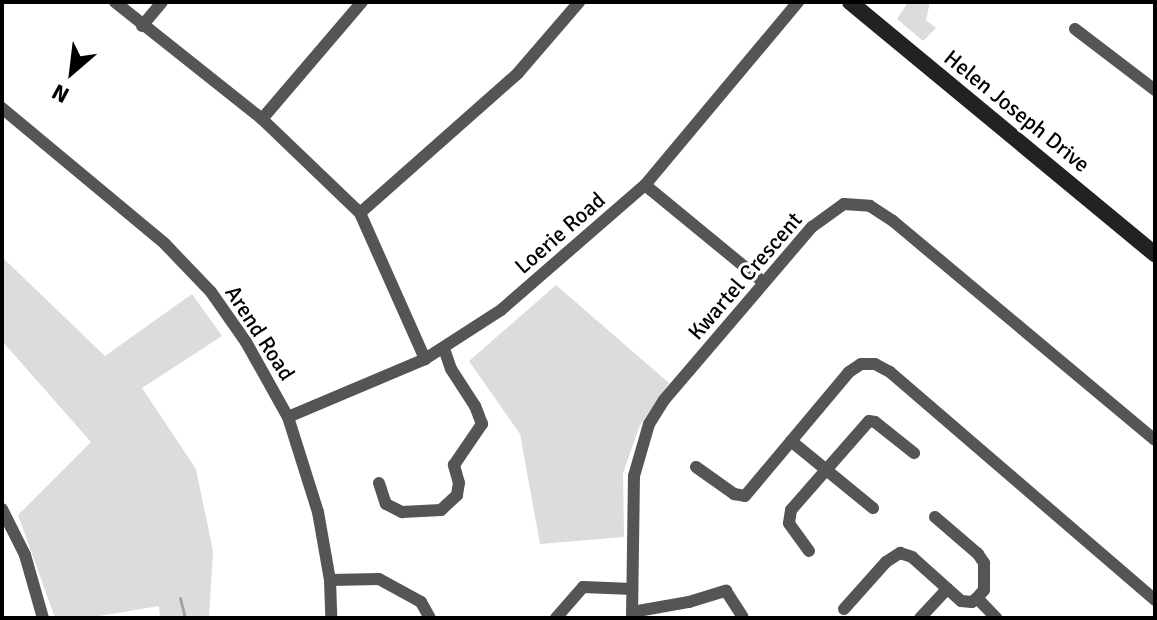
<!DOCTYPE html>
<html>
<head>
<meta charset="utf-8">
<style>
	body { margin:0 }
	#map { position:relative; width:1157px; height:620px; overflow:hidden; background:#fff; font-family:Signika,sans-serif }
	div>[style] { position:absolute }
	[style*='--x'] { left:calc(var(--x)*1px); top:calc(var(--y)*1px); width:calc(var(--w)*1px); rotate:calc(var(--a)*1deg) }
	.green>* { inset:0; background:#dcdcdc }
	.stream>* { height:3px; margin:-1.5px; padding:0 1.5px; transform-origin:1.5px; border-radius:1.5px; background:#a3a3a3 }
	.street>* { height:12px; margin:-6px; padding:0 6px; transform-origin:6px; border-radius:6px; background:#555 }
	.secondary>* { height:16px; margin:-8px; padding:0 8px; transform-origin:8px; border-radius:8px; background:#222 }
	span { translate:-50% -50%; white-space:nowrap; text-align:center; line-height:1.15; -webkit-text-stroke:6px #fff; paint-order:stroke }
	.street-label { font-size:22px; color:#000 }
	.frame { position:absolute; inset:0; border:4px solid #000; pointer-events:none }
	.north { position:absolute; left:32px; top:32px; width:80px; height:80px; -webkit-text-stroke:6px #fff; paint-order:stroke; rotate:208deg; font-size:22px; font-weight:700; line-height:32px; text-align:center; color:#000 }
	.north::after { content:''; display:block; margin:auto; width:28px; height:36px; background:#000; clip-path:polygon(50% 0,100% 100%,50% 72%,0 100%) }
</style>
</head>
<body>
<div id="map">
	<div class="green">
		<i style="clip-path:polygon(908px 2px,930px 2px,926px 20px,936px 28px,923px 41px,897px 19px)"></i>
		<i style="clip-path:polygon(2px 257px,105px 356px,192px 294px,222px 336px,142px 388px,196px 469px,213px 551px,209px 618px,160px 618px,159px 606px,87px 618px,55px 618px,18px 515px,91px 442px,2px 341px)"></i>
		<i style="clip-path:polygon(556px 285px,669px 383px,640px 425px,623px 473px,624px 537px,540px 544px,520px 434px,469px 361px)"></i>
	</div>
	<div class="stream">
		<i style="--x:180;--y:598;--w:21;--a:76"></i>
	</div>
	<div class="street">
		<i style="--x:115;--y:2;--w:188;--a:38.5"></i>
		<i style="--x:262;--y:119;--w:136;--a:43.8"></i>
		<i style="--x:360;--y:213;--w:160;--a:66"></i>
		<i style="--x:142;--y:26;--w:31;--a:-50"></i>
		<i style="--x:1075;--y:29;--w:101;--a:37.3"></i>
		<i style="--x:2;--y:108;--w:212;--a:39.8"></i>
		<i style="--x:165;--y:244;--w:66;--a:46.2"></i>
		<i style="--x:211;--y:292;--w:61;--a:55"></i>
		<i style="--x:246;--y:342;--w:86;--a:60.8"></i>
		<i style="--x:288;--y:417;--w:100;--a:72.5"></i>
		<i style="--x:318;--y:512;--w:69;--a:80"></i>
		<i style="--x:330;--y:580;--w:38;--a:88"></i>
		<i style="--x:262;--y:119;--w:154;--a:-49.5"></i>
		<i style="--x:645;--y:185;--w:153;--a:39.4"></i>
		<i style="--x:360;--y:213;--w:211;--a:-41.5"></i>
		<i style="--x:518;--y:73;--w:94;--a:-49.3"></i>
		<i style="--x:288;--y:417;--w:149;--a:-22.9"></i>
		<i style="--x:425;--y:359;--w:90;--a:-32.8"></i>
		<i style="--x:501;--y:310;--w:191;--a:-41"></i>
		<i style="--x:645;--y:185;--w:239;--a:-50.1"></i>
		<i style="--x:791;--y:441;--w:106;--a:39.3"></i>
		<i style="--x:696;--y:467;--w:47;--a:35.4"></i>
		<i style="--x:734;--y:494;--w:11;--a:10"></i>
		<i style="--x:745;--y:496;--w:162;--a:-50"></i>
		<i style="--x:849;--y:372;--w:14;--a:-34"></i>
		<i style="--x:861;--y:364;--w:14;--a:0"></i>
		<i style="--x:875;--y:364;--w:17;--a:28"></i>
		<i style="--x:890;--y:372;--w:350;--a:40.7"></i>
		<i style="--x:379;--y:483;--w:22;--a:72"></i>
		<i style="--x:386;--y:504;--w:18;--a:27"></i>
		<i style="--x:402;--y:512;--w:39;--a:-3"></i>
		<i style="--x:441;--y:510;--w:22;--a:-43"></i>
		<i style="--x:457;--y:495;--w:12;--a:-81"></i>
		<i style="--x:459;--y:483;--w:19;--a:-106"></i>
		<i style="--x:454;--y:465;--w:50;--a:-55.7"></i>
		<i style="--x:482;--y:424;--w:19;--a:-111"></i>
		<i style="--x:475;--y:406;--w:44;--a:-123"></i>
		<i style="--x:451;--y:369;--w:21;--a:-109"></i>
		<i style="--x:2;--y:509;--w:51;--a:63.4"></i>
		<i style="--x:25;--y:555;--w:66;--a:74.1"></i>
		<i style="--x:935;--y:517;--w:57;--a:40.7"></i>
		<i style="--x:978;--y:554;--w:11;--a:56"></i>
		<i style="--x:984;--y:563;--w:27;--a:90"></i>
		<i style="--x:984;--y:590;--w:11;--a:131"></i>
		<i style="--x:809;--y:551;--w:34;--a:-126"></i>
		<i style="--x:789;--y:523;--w:13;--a:-81"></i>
		<i style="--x:791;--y:510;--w:118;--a:-48.8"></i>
		<i style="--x:869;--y:421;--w:6;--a:9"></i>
		<i style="--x:875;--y:422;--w:50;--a:38.5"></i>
		<i style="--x:330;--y:580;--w:49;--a:-1.2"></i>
		<i style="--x:379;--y:579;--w:48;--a:28.7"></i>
		<i style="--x:421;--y:602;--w:18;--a:61"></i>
		<i style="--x:977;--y:598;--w:28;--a:46"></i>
		<i style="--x:844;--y:609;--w:63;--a:-48.2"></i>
		<i style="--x:886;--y:562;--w:17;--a:-33"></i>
		<i style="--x:900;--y:553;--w:13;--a:18"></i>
		<i style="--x:912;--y:557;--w:66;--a:41.9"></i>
		<i style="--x:961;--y:601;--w:11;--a:5"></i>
		<i style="--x:972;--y:602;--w:6;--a:-39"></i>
		<i style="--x:632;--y:612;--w:58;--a:-10"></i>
		<i style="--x:689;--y:602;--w:39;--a:-17"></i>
		<i style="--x:726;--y:591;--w:30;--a:57"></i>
		<i style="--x:556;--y:618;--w:41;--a:-48.9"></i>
		<i style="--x:583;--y:587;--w:49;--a:2.3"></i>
		<i style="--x:632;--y:618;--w:142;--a:-89.2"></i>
		<i style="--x:634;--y:476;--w:54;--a:-73.9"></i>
		<i style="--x:649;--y:424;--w:28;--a:-58"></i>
		<i style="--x:664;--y:400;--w:228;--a:-49.5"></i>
		<i style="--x:812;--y:227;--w:39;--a:-36"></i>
		<i style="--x:844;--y:204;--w:26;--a:4"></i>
		<i style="--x:870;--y:206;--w:27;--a:33"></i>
		<i style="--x:893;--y:221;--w:341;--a:39.9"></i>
		<i style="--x:920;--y:618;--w:40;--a:-47"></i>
	</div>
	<div class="secondary">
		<i style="--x:850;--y:2;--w:396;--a:39.6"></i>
	</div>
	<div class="street-label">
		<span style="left:1017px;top:111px;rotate:39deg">Helen Joseph Drive</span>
		<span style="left:560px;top:233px;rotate:-41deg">Loerie Road</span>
		<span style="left:745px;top:276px;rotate:-49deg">Kwartel Crescent</span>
		<span style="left:260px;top:333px;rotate:57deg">Arend Road</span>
	</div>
	<div class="frame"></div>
	<div class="north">N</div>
</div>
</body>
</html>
